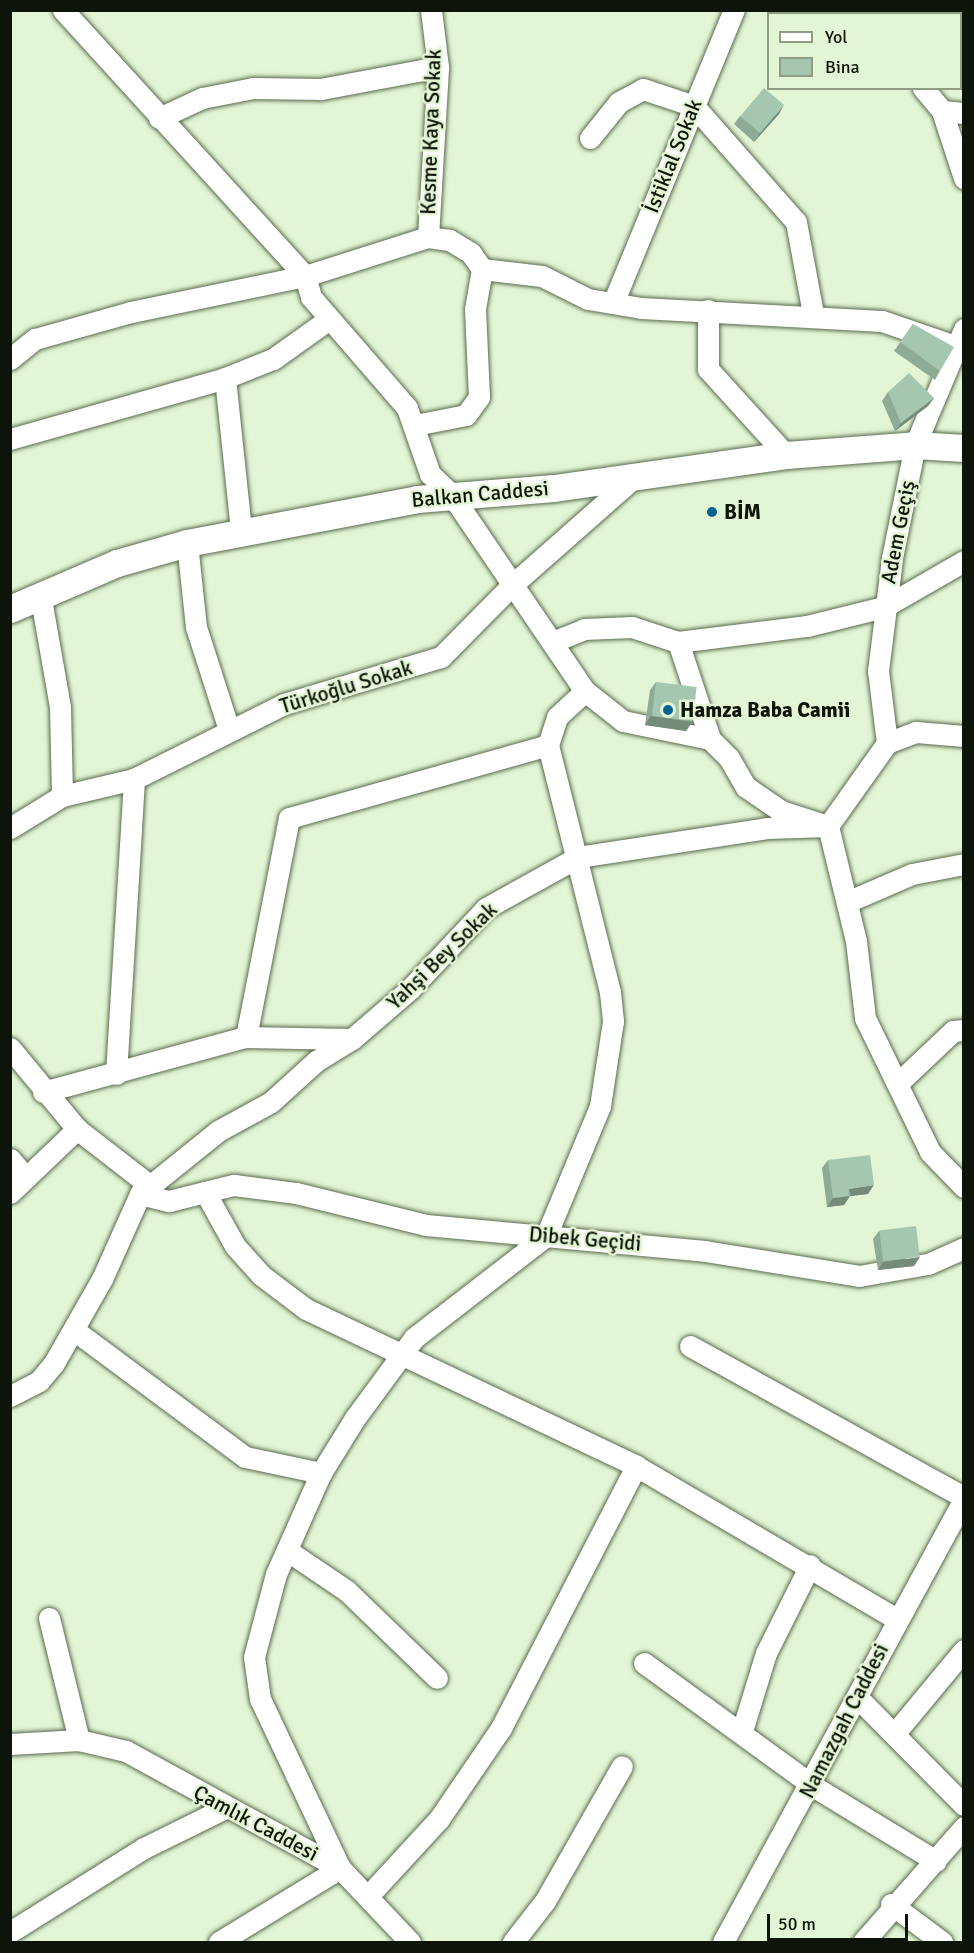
<!DOCTYPE html>
<html>
<head>
<meta charset="utf-8">
<style>
	body { margin:0 }
	#map { position:relative; width:974px; height:1953px; overflow:hidden; background:#e2f6d5; font-family:Signika,sans-serif }
	div>[style] { position:absolute }
	[style*='--x'] { left:calc(var(--x)*1px); top:calc(var(--y)*1px); width:calc(var(--w)*1px); rotate:calc(var(--a)*1deg) }
	.roads { filter:drop-shadow(0 0 2px #5a6b4e) drop-shadow(0 0 2px #5a6b4e) }
	.minor>* { height:21px; margin:-10.5px; padding:0 10.5px; transform-origin:10.5px; border-radius:10.5px; background:#fff }
	.major>* { height:27px; margin:-13.5px; padding:0 13.5px; transform-origin:13.5px; border-radius:13.5px; background:#fff }
	.wall>* { inset:0; background:#8eab96 }
	.shaded-wall>* { inset:0; background:#748b7a }
	.building>* { inset:0; background:#a5c7af; transform-origin:0 0 }
	.dots>* { width:16px; height:16px; translate:-50% -50%; box-sizing:border-box; border:3px solid #e2f6d5; border-radius:50% }
	span { translate:-50% -50%; white-space:nowrap; text-align:center; line-height:1.15; -webkit-text-stroke:5px #e2f6d5; paint-order:stroke }
	.street-label { font-size:21px; color:#0d1409 }
	.poi-label { font-size:21px; color:#0d1409; font-weight:700 }
	.left { translate:0 -50%; text-align:left }
	.frame { position:absolute; inset:0; border:12px solid #0d1409; pointer-events:none }
	.legend { position:absolute; left:767px; top:12px; width:195px; height:78px; box-sizing:border-box; background:#e2f6d5; border:2px solid #8d9c83; margin:0; padding:8px 10px; list-style:none; font-size:18px; color:#0d1409 }
	.legend li { display:flex; align-items:center; gap:12px; height:30px }
	.legend b { width:30px; border:2px solid #8d9c83 }
	.scale { position:absolute; left:767px; top:1914px; width:141px; height:27px; box-sizing:border-box; border:3px solid #0d1409; border-top:0; padding-left:8px; font-size:18px; line-height:21px; white-space:nowrap; color:#0d1409; -webkit-text-stroke:4px #e2f6d5; paint-order:stroke }
</style>
</head>
<body>
<div id="map">
	<div class="roads">
		<div class="minor">
			<i style="--x:63;--y:10;--w:360;--a:47.7"></i>
			<i style="--x:305;--y:276;--w:22;--a:74"></i>
			<i style="--x:311;--y:297;--w:147;--a:49.1"></i>
			<i style="--x:407;--y:408;--w:70;--a:70.8"></i>
			<i style="--x:430;--y:474;--w:29;--a:44"></i>
			<i style="--x:451;--y:494;--w:238;--a:55.8"></i>
			<i style="--x:585;--y:691;--w:48;--a:38.3"></i>
			<i style="--x:623;--y:721;--w:89;--a:11.7"></i>
			<i style="--x:710;--y:739;--w:27;--a:45"></i>
			<i style="--x:729;--y:758;--w:34;--a:60"></i>
			<i style="--x:746;--y:787;--w:42;--a:34.4"></i>
			<i style="--x:781;--y:811;--w:49;--a:17.7"></i>
			<i style="--x:828;--y:826;--w:118;--a:76.3"></i>
			<i style="--x:856;--y:941;--w:78;--a:83.3"></i>
			<i style="--x:865;--y:1018;--w:149;--a:64.1"></i>
			<i style="--x:930;--y:1152;--w:49;--a:45.8"></i>
			<i style="--x:834;--y:10;--w:6;--a:45"></i>
			<i style="--x:923;--y:88;--w:30;--a:50"></i>
			<i style="--x:942;--y:111;--w:71;--a:71.8"></i>
			<i style="--x:942;--y:111;--w:22;--a:5"></i>
			<i style="--x:159;--y:118;--w:47;--a:-24.9"></i>
			<i style="--x:202;--y:98;--w:52;--a:-11.1"></i>
			<i style="--x:253;--y:88;--w:68;--a:0.8"></i>
			<i style="--x:321;--y:89;--w:119;--a:-10.6"></i>
			<i style="--x:590;--y:138;--w:46;--a:-51.1"></i>
			<i style="--x:619;--y:102;--w:27;--a:-28"></i>
			<i style="--x:643;--y:89;--w:54;--a:18.4"></i>
			<i style="--x:694;--y:106;--w:154;--a:48.7"></i>
			<i style="--x:796;--y:222;--w:94;--a:79.5"></i>
			<i style="--x:482;--y:269;--w:60;--a:6.7"></i>
			<i style="--x:542;--y:276;--w:51;--a:26.6"></i>
			<i style="--x:588;--y:299;--w:54;--a:9.6"></i>
			<i style="--x:641;--y:308;--w:241;--a:3.1"></i>
			<i style="--x:882;--y:321;--w:77;--a:18.9"></i>
			<i style="--x:613;--y:303;--w:317;--a:-67.6"></i>
			<i style="--x:708;--y:310;--w:59;--a:90"></i>
			<i style="--x:708;--y:369;--w:116;--a:47.8"></i>
			<i style="--x:10;--y:359;--w:32;--a:-39"></i>
			<i style="--x:35;--y:339;--w:100;--a:-15.7"></i>
			<i style="--x:131;--y:312;--w:178;--a:-11.7"></i>
			<i style="--x:305;--y:276;--w:129;--a:-17.6"></i>
			<i style="--x:225;--y:378;--w:153;--a:84"></i>
			<i style="--x:415;--y:425;--w:52;--a:-11.1"></i>
			<i style="--x:466;--y:415;--w:22;--a:-54"></i>
			<i style="--x:479;--y:397;--w:88;--a:-92.6"></i>
			<i style="--x:475;--y:309;--w:41;--a:-80.1"></i>
			<i style="--x:482;--y:269;--w:19;--a:-125"></i>
			<i style="--x:471;--y:253;--w:26;--a:-149"></i>
			<i style="--x:449;--y:240;--w:21;--a:-172"></i>
			<i style="--x:428;--y:237;--w:170;--a:-86.6"></i>
			<i style="--x:438;--y:67;--w:57;--a:-97"></i>
			<i style="--x:10;--y:439;--w:223;--a:-15.8"></i>
			<i style="--x:225;--y:378;--w:52;--a:-21.6"></i>
			<i style="--x:273;--y:359;--w:69;--a:-35.5"></i>
			<i style="--x:187;--y:543;--w:84;--a:83.9"></i>
			<i style="--x:196;--y:627;--w:108;--a:72.2"></i>
			<i style="--x:41;--y:599;--w:110;--a:80"></i>
			<i style="--x:60;--y:707;--w:89;--a:88.7"></i>
			<i style="--x:555;--y:641;--w:31;--a:-22"></i>
			<i style="--x:584;--y:629;--w:48;--a:-2.4"></i>
			<i style="--x:632;--y:627;--w:48;--a:18.1"></i>
			<i style="--x:678;--y:642;--w:130;--a:-7.1"></i>
			<i style="--x:807;--y:626;--w:79;--a:-13.9"></i>
			<i style="--x:884;--y:607;--w:92;--a:-29.9"></i>
			<i style="--x:678;--y:642;--w:102;--a:71.7"></i>
			<i style="--x:887;--y:743;--w:73;--a:-97.1"></i>
			<i style="--x:878;--y:671;--w:114;--a:-82.9"></i>
			<i style="--x:892;--y:558;--w:115;--a:-78.5"></i>
			<i style="--x:915;--y:445;--w:126;--a:-67.1"></i>
			<i style="--x:10;--y:828;--w:61;--a:-31.6"></i>
			<i style="--x:62;--y:796;--w:74;--a:-13.3"></i>
			<i style="--x:134;--y:779;--w:168;--a:-26.6"></i>
			<i style="--x:284;--y:704;--w:164;--a:-16.7"></i>
			<i style="--x:441;--y:657;--w:100;--a:-45.4"></i>
			<i style="--x:511;--y:586;--w:168;--a:-41.4"></i>
			<i style="--x:847;--y:902;--w:71;--a:-23.3"></i>
			<i style="--x:912;--y:874;--w:53;--a:-10.9"></i>
			<i style="--x:246;--y:1037;--w:223;--a:-78.9"></i>
			<i style="--x:289;--y:818;--w:269;--a:-15.7"></i>
			<i style="--x:548;--y:745;--w:29;--a:-72"></i>
			<i style="--x:557;--y:717;--w:38;--a:-43"></i>
			<i style="--x:10;--y:1048;--w:105;--a:50.4"></i>
			<i style="--x:77;--y:1129;--w:90;--a:37.8"></i>
			<i style="--x:148;--y:1184;--w:13;--a:129"></i>
			<i style="--x:140;--y:1194;--w:30;--a:14"></i>
			<i style="--x:169;--y:1201;--w:37;--a:-14"></i>
			<i style="--x:205;--y:1192;--w:62;--a:60.9"></i>
			<i style="--x:235;--y:1246;--w:39;--a:48"></i>
			<i style="--x:261;--y:1275;--w:56;--a:37.1"></i>
			<i style="--x:306;--y:1309;--w:365;--a:25.4"></i>
			<i style="--x:636;--y:1466;--w:303;--a:30.4"></i>
			<i style="--x:116;--y:1074;--w:296;--a:-86.5"></i>
			<i style="--x:897;--y:1084;--w:77;--a:-43.4"></i>
			<i style="--x:953;--y:1031;--w:11;--a:-5"></i>
			<i style="--x:43;--y:1092;--w:210;--a:-15.2"></i>
			<i style="--x:246;--y:1037;--w:106;--a:1.1"></i>
			<i style="--x:10;--y:1159;--w:23;--a:49"></i>
			<i style="--x:205;--y:1192;--w:30;--a:-14"></i>
			<i style="--x:234;--y:1185;--w:63;--a:7.4"></i>
			<i style="--x:296;--y:1193;--w:134;--a:13.8"></i>
			<i style="--x:426;--y:1225;--w:280;--a:5.3"></i>
			<i style="--x:705;--y:1251;--w:156;--a:9.2"></i>
			<i style="--x:859;--y:1276;--w:70;--a:-9.9"></i>
			<i style="--x:928;--y:1264;--w:39;--a:-24"></i>
			<i style="--x:10;--y:1193;--w:93;--a:-43.7"></i>
			<i style="--x:74;--y:1330;--w:213;--a:36.6"></i>
			<i style="--x:245;--y:1457;--w:78;--a:11.9"></i>
			<i style="--x:690;--y:1346;--w:313;--a:28.9"></i>
			<i style="--x:10;--y:1396;--w:33;--a:-27"></i>
			<i style="--x:39;--y:1381;--w:23;--a:-50"></i>
			<i style="--x:54;--y:1363;--w:97;--a:-60.3"></i>
			<i style="--x:102;--y:1279;--w:93;--a:-65.9"></i>
			<i style="--x:140;--y:1194;--w:100;--a:-38.9"></i>
			<i style="--x:218;--y:1131;--w:60;--a:-28.7"></i>
			<i style="--x:271;--y:1102;--w:61;--a:-42.3"></i>
			<i style="--x:316;--y:1061;--w:42;--a:-31.4"></i>
			<i style="--x:352;--y:1039;--w:77;--a:-40.8"></i>
			<i style="--x:410;--y:989;--w:111;--a:-46.8"></i>
			<i style="--x:486;--y:908;--w:105;--a:-29"></i>
			<i style="--x:578;--y:857;--w:191;--a:-8.7"></i>
			<i style="--x:767;--y:828;--w:61;--a:-1.9"></i>
			<i style="--x:828;--y:826;--w:102;--a:-54.6"></i>
			<i style="--x:887;--y:743;--w:31;--a:-21"></i>
			<i style="--x:916;--y:732;--w:48;--a:4.8"></i>
			<i style="--x:288;--y:1551;--w:71;--a:34.1"></i>
			<i style="--x:347;--y:1591;--w:125;--a:44"></i>
			<i style="--x:49;--y:1618;--w:126;--a:76.2"></i>
			<i style="--x:644;--y:1663;--w:209;--a:36"></i>
			<i style="--x:813;--y:1786;--w:144;--a:31.4"></i>
			<i style="--x:857;--y:1697;--w:152;--a:45.3"></i>
			<i style="--x:742;--y:1731;--w:82;--a:-72.9"></i>
			<i style="--x:766;--y:1653;--w:98;--a:-63.4"></i>
			<i style="--x:895;--y:1733;--w:108;--a:-50.3"></i>
			<i style="--x:10;--y:1744;--w:69;--a:-3.3"></i>
			<i style="--x:79;--y:1740;--w:48;--a:13.2"></i>
			<i style="--x:126;--y:1751;--w:244;--a:28.7"></i>
			<i style="--x:340;--y:1868;--w:102;--a:46.6"></i>
			<i style="--x:340;--y:1868;--w:187;--a:-115.3"></i>
			<i style="--x:260;--y:1699;--w:42;--a:-98.1"></i>
			<i style="--x:254;--y:1657;--w:86;--a:-75.2"></i>
			<i style="--x:276;--y:1574;--w:111;--a:-66"></i>
			<i style="--x:321;--y:1473;--w:65;--a:-58.3"></i>
			<i style="--x:355;--y:1418;--w:99;--a:-53.6"></i>
			<i style="--x:414;--y:1338;--w:167;--a:-37.7"></i>
			<i style="--x:546;--y:1236;--w:141;--a:-67.4"></i>
			<i style="--x:600;--y:1106;--w:86;--a:-81.3"></i>
			<i style="--x:613;--y:1021;--w:29;--a:-96"></i>
			<i style="--x:610;--y:992;--w:255;--a:-104.1"></i>
			<i style="--x:370;--y:1894;--w:102;--a:-47.4"></i>
			<i style="--x:439;--y:1819;--w:110;--a:-55.7"></i>
			<i style="--x:501;--y:1728;--w:295;--a:-62.7"></i>
			<i style="--x:891;--y:1904;--w:64;--a:36.7"></i>
			<i style="--x:10;--y:1932;--w:158;--a:-32.1"></i>
			<i style="--x:144;--y:1848;--w:90;--a:-26.3"></i>
			<i style="--x:219;--y:1942;--w:142;--a:-31.4"></i>
			<i style="--x:513;--y:1942;--w:52;--a:-52"></i>
			<i style="--x:545;--y:1901;--w:155;--a:-60.3"></i>
			<i style="--x:723;--y:1942;--w:504;--a:-61.45"></i>
			<i style="--x:863;--y:1942;--w:153;--a:-48.7"></i>
		</div>
		<div class="major">
			<i style="--x:10;--y:609;--w:116;--a:-23.3"></i>
			<i style="--x:117;--y:563;--w:73;--a:-15.9"></i>
			<i style="--x:187;--y:543;--w:234;--a:-10.8"></i>
			<i style="--x:417;--y:499;--w:137;--a:-4.6"></i>
			<i style="--x:554;--y:488;--w:234;--a:-8.1"></i>
			<i style="--x:786;--y:455;--w:129;--a:-4.4"></i>
			<i style="--x:915;--y:445;--w:49;--a:3.5"></i>
		</div>
	</div>
	<div class="wall">
		<i style="clip-path:polygon(779px 114px,754px 142px,734px 124px,740px 116px)"></i>
		<i style="clip-path:polygon(913px 324px,940px 371px,935px 380px,894px 351px)"></i>
		<i style="clip-path:polygon(888px 392px,934px 398px,928px 406px,895px 431px,882px 401px)"></i>
		<i style="clip-path:polygon(656px 682px,692px 722px,686px 731px,645px 725px,650px 690px)"></i>
		<i style="clip-path:polygon(828px 1160px,868px 1194px,850px 1196px,844px 1205px,827px 1207px,822px 1168px)"></i>
		<i style="clip-path:polygon(879px 1231px,914px 1266px,878px 1270px,873px 1239px)"></i>
	</div>
	<div class="shaded-wall">
		<i style="clip-path:polygon(784px 105px,779px 114px,754px 142px,760px 133px)"></i>
		<i style="clip-path:polygon(934px 398px,928px 406px,895px 431px,901px 423px)"></i>
		<i style="clip-path:polygon(651px 716px,692px 722px,686px 731px,645px 725px)"></i>
		<i style="clip-path:polygon(874px 1185px,868px 1194px,843px 1197px,849px 1189px)"></i>
		<i style="clip-path:polygon(850px 1196px,844px 1205px,827px 1207px,833px 1198px)"></i>
		<i style="clip-path:polygon(920px 1257px,914px 1266px,878px 1270px,883px 1262px)"></i>
	</div>
	<div class="building">
		<i style="left:764px;top:88px;width:26px;height:37px;rotate:40deg"></i>
		<i style="clip-path:polygon(913px 324px,954px 347px,940px 371px,900px 342px)"></i>
		<i style="clip-path:polygon(909px 373px,934px 398px,901px 423px,888px 392px)"></i>
		<i style="left:656px;top:682px;width:41px;height:34px;rotate:7deg"></i>
		<i style="clip-path:polygon(870px 1155px,874px 1185px,849px 1189px,850px 1196px,833px 1198px,828px 1160px)"></i>
		<i style="left:916px;top:1226px;width:31px;height:37px;rotate:83deg"></i>
	</div>
	<div class="dots">
		<i style="left:712px;top:512px;background:#0a6293"></i>
		<i style="left:668px;top:710px;background:#0a6293"></i>
	</div>
	<div class="street-label">
		<span style="left:431px;top:132px;rotate:-88deg">Kesme Kaya Sokak</span>
		<span style="left:673px;top:156px;rotate:-68deg">İstiklal Sokak</span>
		<span style="left:480px;top:494px;rotate:-5deg">Balkan Caddesi</span>
		<span style="left:898px;top:532px;rotate:-79deg">Adem Geçiş</span>
		<span style="left:346px;top:687px;rotate:-17deg">Türkoğlu Sokak</span>
		<span style="left:442px;top:956px;rotate:-44deg">Yahşi Bey Sokak</span>
		<span style="left:585px;top:1239px;rotate:5deg">Dibek Geçidi</span>
		<span style="left:844px;top:1721px;rotate:-63deg">Namazgah Caddesi</span>
		<span style="left:256px;top:1823px;rotate:28deg">Çamlık Caddesi</span>
	</div>
	<div class="poi-label">
		<span class="left" style="left:724px;top:512px">BİM</span>
		<span class="left" style="left:680px;top:710px">Hamza Baba Camii</span>
	</div>
	<div class="frame"></div>
	<ul class="legend">
	<li><b style="height:8px;background:#fff"></b>Yol</li>
	<li><b style="height:16px;background:#a5c7af"></b>Bina</li>
	</ul>
	<div class="scale">50 m</div>
</div>
</body>
</html>
